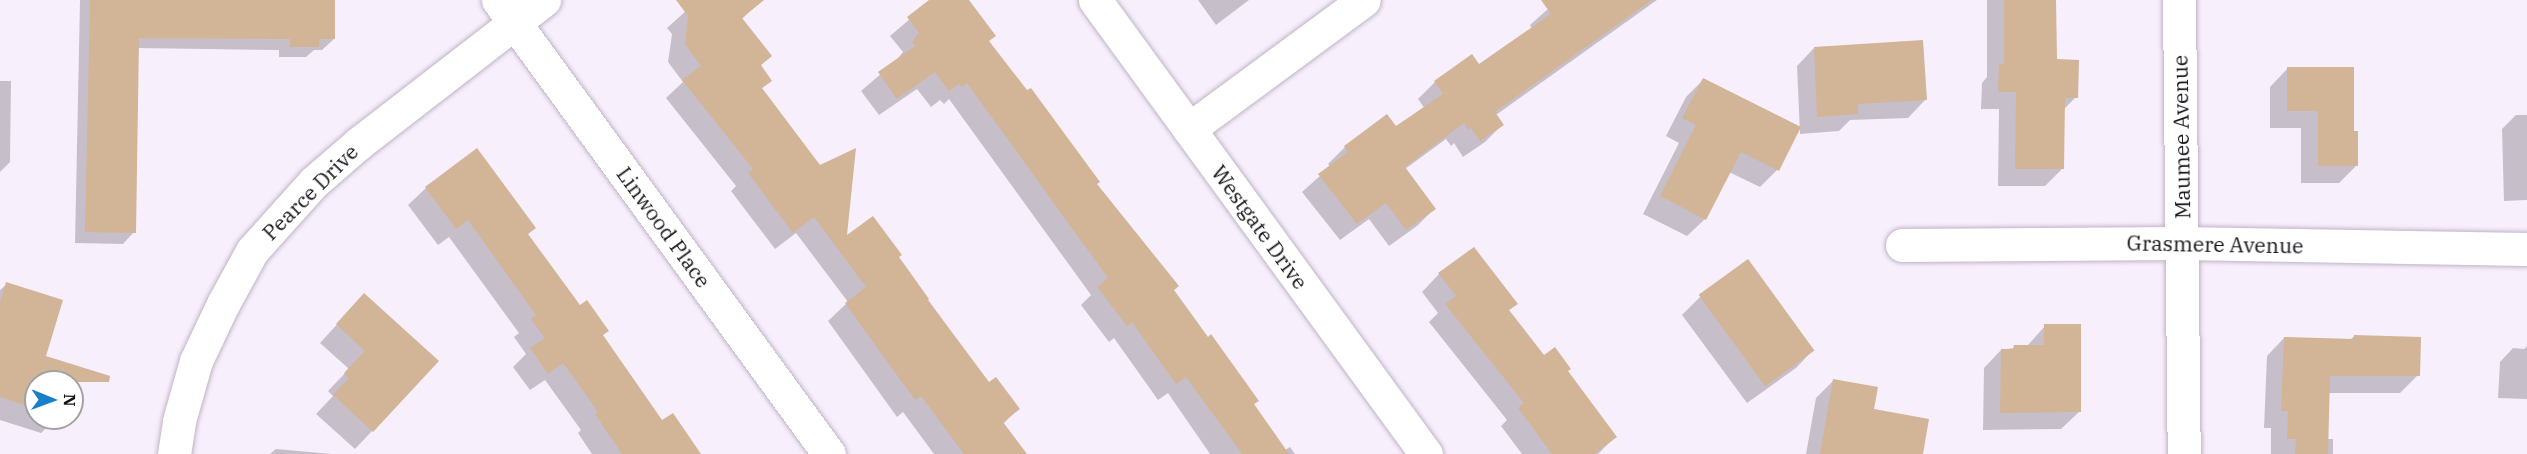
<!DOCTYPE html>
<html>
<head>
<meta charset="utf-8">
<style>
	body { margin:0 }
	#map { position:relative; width:2527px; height:454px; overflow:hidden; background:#f8effc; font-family:"IBM Plex Serif",serif }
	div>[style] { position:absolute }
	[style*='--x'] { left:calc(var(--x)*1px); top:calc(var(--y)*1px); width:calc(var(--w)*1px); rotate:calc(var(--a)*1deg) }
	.shadow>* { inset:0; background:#0003 }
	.building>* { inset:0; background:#d2b497; transform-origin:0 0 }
	.roads { filter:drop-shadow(0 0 2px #c0b3c7) drop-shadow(0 0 2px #c0b3c7) }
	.minor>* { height:33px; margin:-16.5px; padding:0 16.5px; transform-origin:16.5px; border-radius:16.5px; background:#fff }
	span { translate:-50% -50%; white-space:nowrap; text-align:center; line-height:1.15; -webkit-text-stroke:5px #fff; paint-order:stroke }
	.street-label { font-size:21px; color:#18131a }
	.north { position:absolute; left:24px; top:370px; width:60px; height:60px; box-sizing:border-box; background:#fff; border:2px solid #a3a1a3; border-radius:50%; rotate:91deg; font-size:16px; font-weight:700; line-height:24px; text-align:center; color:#18131a }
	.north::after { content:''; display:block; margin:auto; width:21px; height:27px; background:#187fca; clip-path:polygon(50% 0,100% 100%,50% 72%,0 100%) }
</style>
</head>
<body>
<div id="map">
	<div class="shadow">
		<i style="clip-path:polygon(80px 0,334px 0,334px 39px,322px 50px,314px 50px,306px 57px,279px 57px,279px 50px,137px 48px,134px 232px,123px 244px,75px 243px)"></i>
		<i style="clip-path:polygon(698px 0,740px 0,758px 3px,741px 20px,770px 56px,760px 66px,770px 81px,761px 89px,845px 238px,897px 257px,988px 384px,1018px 409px,1003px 424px,1025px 454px,934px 454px,903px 412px,897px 417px,828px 321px,848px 302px,796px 233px,775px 249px,731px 191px,736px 186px,666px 98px,683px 82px,668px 62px,672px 34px,667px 28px)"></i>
		<i style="clip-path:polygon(932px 0,967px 0,988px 42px,1095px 184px,1285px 450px,1290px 447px,1295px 454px,1210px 454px,1168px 393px,1158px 400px,1114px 338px,1109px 342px,1081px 305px,1091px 295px,949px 99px,944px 104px,940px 100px,931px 107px,917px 89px,879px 115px,861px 91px,896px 61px,903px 52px,890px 36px)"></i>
		<i style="clip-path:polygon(1198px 0,1249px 0,1216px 25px)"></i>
		<i style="clip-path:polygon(1558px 0,1657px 0,1496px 115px,1502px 125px,1485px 142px,1463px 157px,1454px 143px,1451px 146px,1446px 139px,1405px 169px,1434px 209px,1417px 226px,1389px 246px,1369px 219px,1340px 240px,1302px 192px,1330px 167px,1328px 164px,1345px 147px,1387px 116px,1396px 128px,1425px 109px,1418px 99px,1435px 82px,1479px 66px,1532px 29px,1530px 25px)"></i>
		<i style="clip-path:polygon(1987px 0,2055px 0,2056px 61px,2076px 97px,2063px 110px,2062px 169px,2045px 186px,1998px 186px,1999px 109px,1981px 109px,1982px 83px,1987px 77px)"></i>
		<i style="clip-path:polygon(1814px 48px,1925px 100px,1908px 118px,1850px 120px,1839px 131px,1800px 134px,1797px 66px)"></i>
		<i style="clip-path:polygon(2287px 69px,2353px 132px,2357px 165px,2339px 183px,2301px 183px,2301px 128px,2270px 128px,2270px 87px)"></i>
		<i style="clip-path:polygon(1703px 80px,1777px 170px,1760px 187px,1729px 172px,1705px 219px,1687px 236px,1643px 214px,1679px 143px,1666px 136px,1686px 97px)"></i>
		<i style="clip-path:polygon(0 81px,11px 81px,10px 162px,0 172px)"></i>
		<i style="clip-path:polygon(2516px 115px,2527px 115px,2527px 200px,2504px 201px,2502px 129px)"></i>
		<i style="clip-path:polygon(426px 188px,527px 235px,662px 422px,699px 454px,592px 454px,578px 433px,581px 430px,545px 380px,530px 390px,513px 367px,526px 354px,514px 337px,519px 333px,449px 237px,438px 245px,408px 205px)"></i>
		<i style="clip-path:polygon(1748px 261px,1813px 350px,1796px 368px,1747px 403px,1682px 315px,1700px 297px)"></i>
		<i style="clip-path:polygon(1439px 274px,1516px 304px,1508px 311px,1543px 358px,1567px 371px,1615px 437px,1598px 454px,1522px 454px,1501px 426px,1507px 420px,1429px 322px,1438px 313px,1422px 292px)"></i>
		<i style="clip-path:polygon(7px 284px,44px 357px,74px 366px,69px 382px,36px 382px,36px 418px,56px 418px,41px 433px,0 420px,0 290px)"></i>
		<i style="clip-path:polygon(364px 295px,372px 431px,355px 449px,316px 414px,333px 396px,328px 391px,349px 369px,320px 343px)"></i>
		<i style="clip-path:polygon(2045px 326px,2079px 412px,2061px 429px,1983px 430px,1984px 368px,2001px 350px,2027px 346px)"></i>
		<i style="clip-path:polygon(2354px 336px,2418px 375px,2400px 393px,2328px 393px,2327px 439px,2333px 439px,2333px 454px,2271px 454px,2271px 428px,2264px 428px,2267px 356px,2284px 338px,2350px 340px)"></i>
		<i style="clip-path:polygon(2527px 346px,2527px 399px,2498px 398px,2500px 362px,2513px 348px,2524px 349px)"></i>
		<i style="clip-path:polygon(1834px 380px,1872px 410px,1921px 454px,1806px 454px,1816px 398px)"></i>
		<i style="clip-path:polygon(276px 449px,332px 454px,270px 454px)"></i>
	</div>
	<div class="building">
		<i style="clip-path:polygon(90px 0,335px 0,335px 39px,319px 39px,319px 47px,290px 47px,290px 39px,139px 38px,136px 233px,85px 232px)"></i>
		<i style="clip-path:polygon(676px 0,764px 0,742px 18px,772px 56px,761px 65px,772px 81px,762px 88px,820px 165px,856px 148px,847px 235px,873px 216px,902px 255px,899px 257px,929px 299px,928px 300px,989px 382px,996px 377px,1020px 409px,1003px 422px,1027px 454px,964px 454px,921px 396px,915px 400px,845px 303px,866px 287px,814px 217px,793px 233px,748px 173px,753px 169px,682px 80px,701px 66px,685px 44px,688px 16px)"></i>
		<i style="clip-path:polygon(929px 0,969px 0,996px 36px,989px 41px,1027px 90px,1031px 88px,1100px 182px,1097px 184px,1179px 286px,1174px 290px,1208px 337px,1211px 334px,1259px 401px,1254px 404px,1289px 454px,1242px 454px,1186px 377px,1176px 384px,1132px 322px,1127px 326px,1097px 287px,1108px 278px,967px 83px,962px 87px,959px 84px,949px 91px,935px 72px,897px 99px,878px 72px,915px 46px,912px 42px,919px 33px,907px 17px)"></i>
		<i style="clip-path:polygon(1541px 0,1652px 0,1495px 112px,1504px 125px,1480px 141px,1471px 128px,1468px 130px,1464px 123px,1405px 167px,1436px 209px,1406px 230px,1386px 203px,1357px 224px,1318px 174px,1348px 152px,1344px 146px,1387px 114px,1396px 126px,1443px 94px,1434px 81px,1472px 54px,1479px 64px,1551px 14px)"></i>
		<i style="clip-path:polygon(2004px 0,2056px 0,2057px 59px,2079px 60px,2078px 98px,2065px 98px,2064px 169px,2015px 169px,2016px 92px,1998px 92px,1999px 64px,2004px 64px)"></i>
		<i style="clip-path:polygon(1923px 40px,1927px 100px,1858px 104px,1858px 114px,1817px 117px,1814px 47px)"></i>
		<i style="clip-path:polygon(2287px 67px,2354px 67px,2354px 131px,2358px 131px,2358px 166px,2318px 166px,2318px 111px,2287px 111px)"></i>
		<i style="clip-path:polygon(1703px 78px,1801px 127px,1779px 171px,1741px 152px,1706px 220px,1660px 196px,1696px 125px,1682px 118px)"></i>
		<i style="clip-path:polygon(477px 148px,536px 228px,528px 234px,580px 305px,587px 300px,609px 331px,603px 335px,662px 420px,673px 413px,701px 454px,622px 454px,595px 414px,598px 412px,563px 363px,548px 374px,530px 348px,545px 338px,531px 319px,536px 315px,468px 220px,456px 229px,425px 187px)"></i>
		<i style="clip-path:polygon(1474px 247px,1518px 304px,1509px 310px,1544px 355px,1555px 347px,1571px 369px,1568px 371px,1617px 437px,1594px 454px,1552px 454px,1518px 408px,1524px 403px,1445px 304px,1456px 296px,1438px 273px)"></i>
		<i style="left:1748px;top:259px;width:113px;height:61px;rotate:54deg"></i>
		<i style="clip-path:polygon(6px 282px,63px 300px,46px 356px,110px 376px,109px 382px,36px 382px,36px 409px,0 397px,0 302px)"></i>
		<i style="clip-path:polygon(364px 293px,439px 361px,373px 432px,333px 395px,349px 378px,344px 373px,365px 351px,336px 324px)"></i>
		<i style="clip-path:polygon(2044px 324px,2081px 324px,2081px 412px,2000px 413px,2001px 349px,2013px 349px,2014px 345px,2044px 345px)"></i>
		<i style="clip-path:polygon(2354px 335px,2421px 337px,2420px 376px,2330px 376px,2328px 454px,2295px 454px,2296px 439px,2287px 439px,2288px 411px,2281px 411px,2284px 337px,2354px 339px)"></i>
		<i style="clip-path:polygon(1833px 379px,1878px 387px,1874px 409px,1929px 419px,1923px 454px,1820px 454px)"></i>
	</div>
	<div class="roads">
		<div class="minor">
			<i style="--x:498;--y:0;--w:562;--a:53.91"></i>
			<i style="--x:1095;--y:0;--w:562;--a:53.91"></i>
			<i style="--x:2179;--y:0;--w:454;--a:89.4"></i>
			<i style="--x:1189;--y:129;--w:217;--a:-36.4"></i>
			<i style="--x:1902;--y:245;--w:280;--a:-0.4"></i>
			<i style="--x:2182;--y:243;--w:345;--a:1"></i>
			<i style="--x:174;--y:454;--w:33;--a:-81"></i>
			<i style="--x:179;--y:421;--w:62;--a:-74.2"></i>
			<i style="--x:196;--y:361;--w:63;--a:-64.7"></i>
			<i style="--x:223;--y:304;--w:60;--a:-61.3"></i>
			<i style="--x:252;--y:251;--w:93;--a:-48.1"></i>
			<i style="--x:314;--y:182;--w:60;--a:-40.9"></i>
			<i style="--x:359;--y:143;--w:234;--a:-37.7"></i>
		</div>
	</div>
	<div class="street-label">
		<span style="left:2181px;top:137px;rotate:-91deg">Maumee Avenue</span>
		<span style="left:310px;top:192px;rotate:-45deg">Pearce Drive</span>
		<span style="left:664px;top:227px;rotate:54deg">Linwood Place</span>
		<span style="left:1260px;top:227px;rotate:54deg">Westgate Drive</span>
		<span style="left:2215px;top:244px;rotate:1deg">Grasmere Avenue</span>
	</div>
	<div class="north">N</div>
</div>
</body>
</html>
